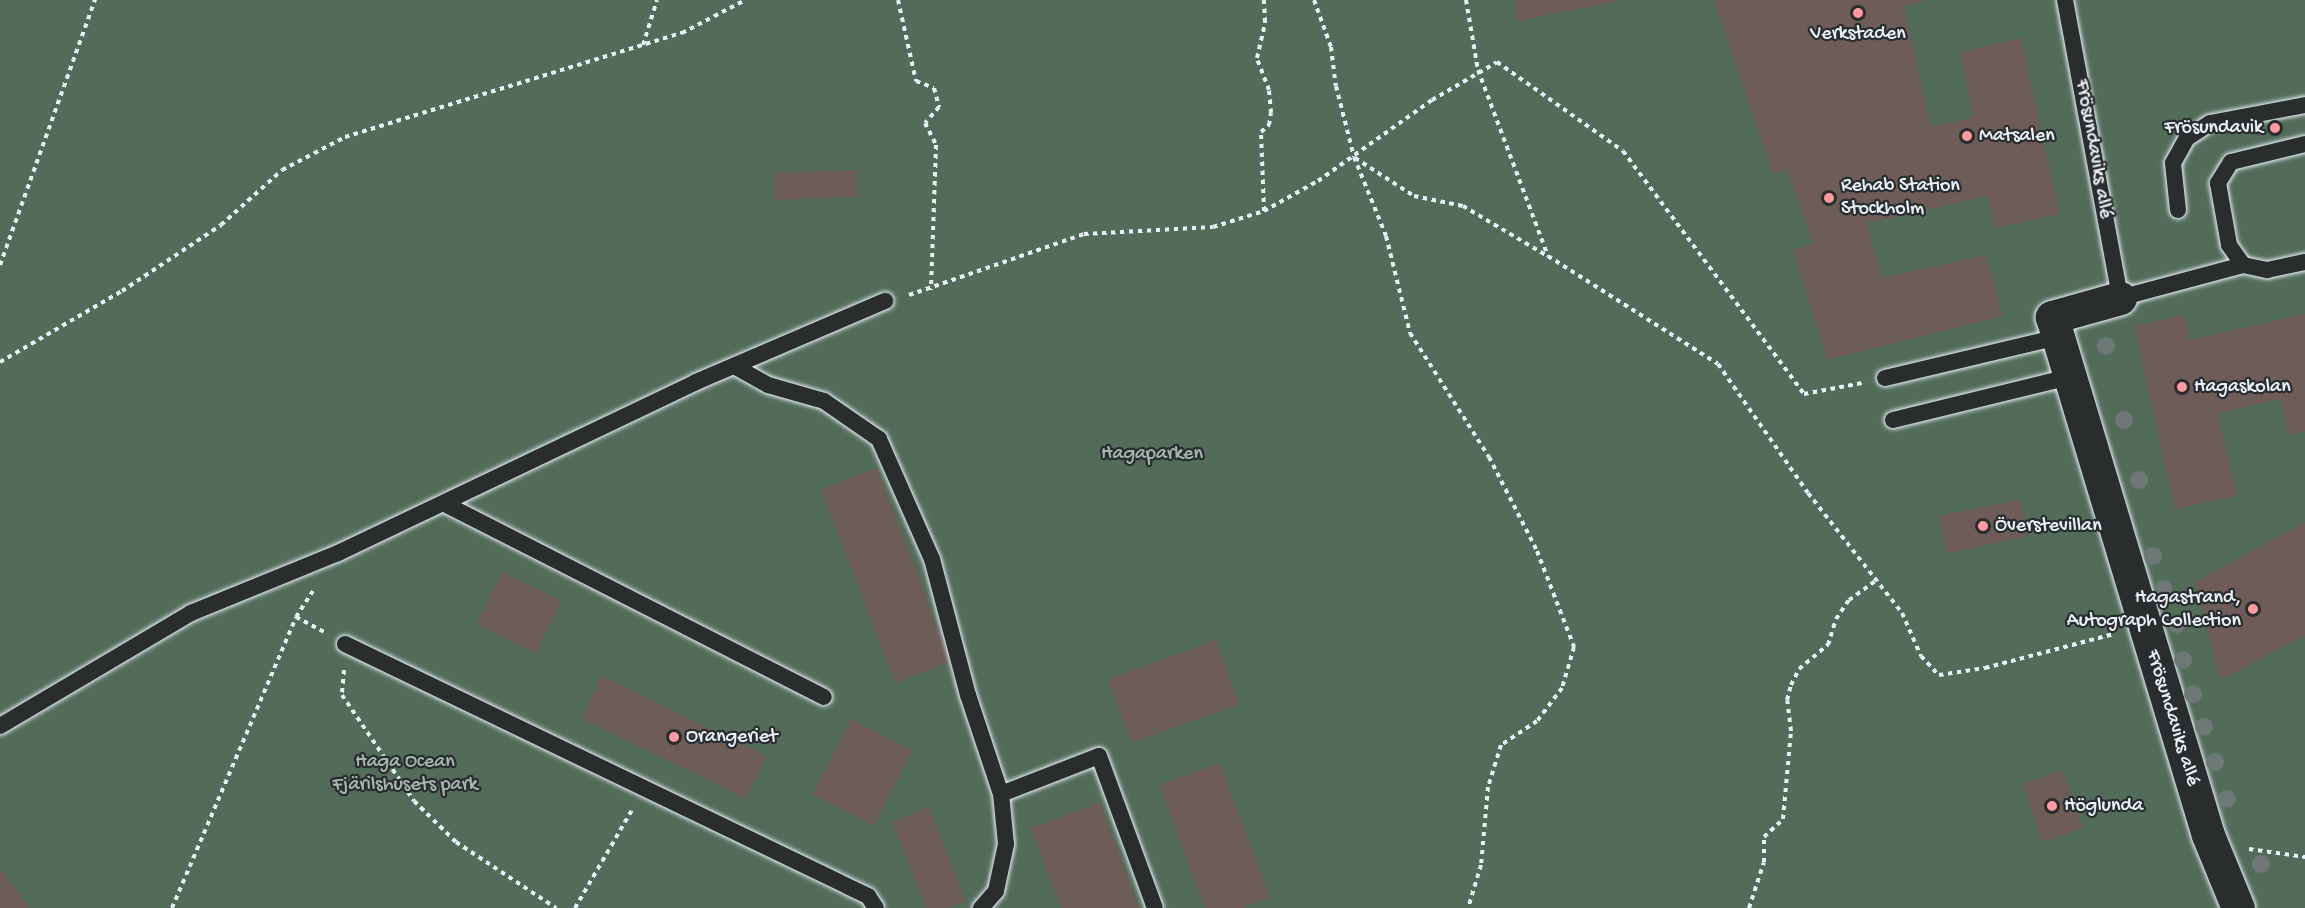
<!DOCTYPE html>
<html>
<head>
<meta charset="utf-8">
<style>
	body { margin:0 }
	#map { position:relative; width:2305px; height:908px; overflow:hidden; background:#2a2d2e; font-family:"Gochi Hand",sans-serif }
	div>[style] { position:absolute }
	[style*='--x'] { left:calc(var(--x)*1px); top:calc(var(--y)*1px); width:calc(var(--w)*1px); rotate:calc(var(--a)*1deg) }
	.green>* { inset:0; background:#536c5a; transform-origin:0 0 }
	.building>* { inset:0; background:#6e5c58; transform-origin:0 0 }
	.path>* { height:4px; margin-top:-2px; transform-origin:0; background:repeating-linear-gradient(90deg,#e8f1f8 0 4.5px,transparent 0 9px) }
	.roads { filter:drop-shadow(0 0 2px #e8f1f8) drop-shadow(0 0 2px #e8f1f8) }
	.lane>* { height:16px; margin:-8px; padding:0 8px; transform-origin:8px; border-radius:8px; background:#2a2d2e }
	.street>* { height:33px; margin:-16.5px; padding:0 16.5px; transform-origin:16.5px; border-radius:16.5px; background:#2a2d2e }
	.trees>* { width:18px; height:18px; margin:-9px; border-radius:50%; background:#6e7876 }
	.dots>* { width:16px; height:16px; translate:-50% -50%; box-sizing:border-box; border:3px solid #2a2d2e; border-radius:50% }
	span { translate:-50% -50%; white-space:nowrap; text-align:center; line-height:1.15; -webkit-text-stroke:4.5px #2a2d2e; paint-order:stroke }
	.poi-label { font-size:20px; color:#e8f1f8 }
	.right { translate:-100% -50%; text-align:right }
	.left { translate:0 -50%; text-align:left }
	.street-label { font-size:20px; color:#e8f1f8 }
	.park-label { font-size:20px; color:#a5b5b1 }
</style>
</head>
<body>
<div id="map">
	<div class="green">
		<i style="left:0;top:0;width:2305px;height:908px"></i>
	</div>
	<div class="building">
		<i style="clip-path:polygon(1514px 0,1618px 0,1618px 1px,1518px 21px)"></i>
		<i style="clip-path:polygon(1714px 0,1927px 0,1904px 6px,1931px 127px,1974px 117px,1960px 52px,2021px 38px,2060px 214px,1995px 228px,1987px 196px,1867px 223px,1882px 278px,1986px 255px,2003px 316px,1827px 360px,1793px 250px,1813px 244px,1787px 170px,1773px 174px)"></i>
		<i style="left:856px;top:170px;width:27px;height:82px;rotate:88deg"></i>
		<i style="clip-path:polygon(2305px 314px,2305px 431px,2288px 435px,2280px 399px,2218px 413px,2237px 496px,2175px 509px,2134px 326px,2184px 315px,2190px 340px)"></i>
		<i style="left:877px;top:468px;width:207px;height:60px;rotate:69deg"></i>
		<i style="left:2020px;top:499px;width:38px;height:83px;rotate:78deg"></i>
		<i style="clip-path:polygon(2305px 522px,2305px 636px,2220px 680px,2195px 582px)"></i>
		<i style="left:502px;top:572px;width:66px;height:58px;rotate:26deg"></i>
		<i style="left:1216px;top:640px;width:68px;height:115px;rotate:70deg"></i>
		<i style="left:602px;top:676px;width:183px;height:47px;rotate:26deg"></i>
		<i style="left:851px;top:719px;width:69px;height:85px;rotate:27deg"></i>
		<i style="clip-path:polygon(1220px 763px,1270px 897px,1241px 908px,1205px 908px,1159px 785px)"></i>
		<i style="left:2063px;top:770px;width:61px;height:43px;rotate:71deg"></i>
		<i style="clip-path:polygon(1100px 802px,1140px 908px,1061px 908px,1031px 828px)"></i>
		<i style="clip-path:polygon(929px 807px,966px 901px,947px 908px,926px 908px,892px 822px)"></i>
		<i style="clip-path:polygon(0 868px,29px 908px,0 908px)"></i>
	</div>
	<div class="path">
		<i style="--x:898;--y:0;--w:83;--a:77.5"></i>
		<i style="--x:916;--y:81;--w:19;--a:21"></i>
		<i style="--x:934;--y:88;--w:20;--a:75"></i>
		<i style="--x:939;--y:107;--w:21;--a:131"></i>
		<i style="--x:925;--y:123;--w:25;--a:63"></i>
		<i style="--x:936;--y:145;--w:145;--a:92"></i>
		<i style="--x:1314;--y:0;--w:50;--a:70.1"></i>
		<i style="--x:1331;--y:47;--w:39;--a:83"></i>
		<i style="--x:1336;--y:86;--w:73;--a:75.8"></i>
		<i style="--x:1354;--y:157;--w:85;--a:67.9"></i>
		<i style="--x:1386;--y:236;--w:100;--a:76.1"></i>
		<i style="--x:1410;--y:333;--w:147;--a:57.5"></i>
		<i style="--x:1489;--y:457;--w:106;--a:62.9"></i>
		<i style="--x:1537;--y:551;--w:103;--a:68.9"></i>
		<i style="--x:1574;--y:647;--w:43;--a:106.3"></i>
		<i style="--x:1562;--y:688;--w:41;--a:127.1"></i>
		<i style="--x:1537;--y:721;--w:43;--a:146.3"></i>
		<i style="--x:1501;--y:745;--w:44;--a:107.2"></i>
		<i style="--x:1488;--y:787;--w:78;--a:95.1"></i>
		<i style="--x:1481;--y:865;--w:45;--a:106.8"></i>
		<i style="--x:1466;--y:0;--w:71;--a:80.3"></i>
		<i style="--x:1478;--y:70;--w:199;--a:69.4"></i>
		<i style="--x:1548;--y:256;--w:201;--a:32.4"></i>
		<i style="--x:1718;--y:364;--w:157;--a:55.1"></i>
		<i style="--x:1808;--y:493;--w:152;--a:51.9"></i>
		<i style="--x:1902;--y:613;--w:47;--a:66.2"></i>
		<i style="--x:1921;--y:656;--w:26;--a:47"></i>
		<i style="--x:1939;--y:675;--w:47;--a:-8.7"></i>
		<i style="--x:1985;--y:668;--w:133;--a:-14.8"></i>
		<i style="--x:643;--y:45;--w:47;--a:-72.7"></i>
		<i style="--x:1355;--y:158;--w:70;--a:32.8"></i>
		<i style="--x:1414;--y:196;--w:50;--a:11.5"></i>
		<i style="--x:1463;--y:206;--w:96;--a:30.6"></i>
		<i style="--x:1264;--y:211;--w:79;--a:-92.2"></i>
		<i style="--x:1261;--y:132;--w:11;--a:-41"></i>
		<i style="--x:1269;--y:125;--w:12;--a:-81"></i>
		<i style="--x:1271;--y:113;--w:23;--a:-95"></i>
		<i style="--x:1269;--y:90;--w:34;--a:-111"></i>
		<i style="--x:1257;--y:58;--w:37;--a:-77"></i>
		<i style="--x:1265;--y:22;--w:22;--a:-93"></i>
		<i style="--x:0;--y:265;--w:282;--a:-70.3"></i>
		<i style="--x:909;--y:295;--w:185;--a:-19.2"></i>
		<i style="--x:1084;--y:234;--w:129;--a:-3.1"></i>
		<i style="--x:1213;--y:227;--w:53;--a:-17.4"></i>
		<i style="--x:1264;--y:211;--w:62;--a:-29.1"></i>
		<i style="--x:1318;--y:181;--w:140;--a:-35.4"></i>
		<i style="--x:1432;--y:100;--w:75;--a:-30.3"></i>
		<i style="--x:1497;--y:62;--w:154;--a:35.2"></i>
		<i style="--x:1623;--y:151;--w:303;--a:53.3"></i>
		<i style="--x:1804;--y:394;--w:59;--a:-10.7"></i>
		<i style="--x:0;--y:362;--w:141;--a:-30.2"></i>
		<i style="--x:122;--y:291;--w:119;--a:-33.7"></i>
		<i style="--x:221;--y:225;--w:82;--a:-42"></i>
		<i style="--x:282;--y:170;--w:71;--a:-27.6"></i>
		<i style="--x:345;--y:137;--w:353;--a:-17.2"></i>
		<i style="--x:682;--y:33;--w:71;--a:-27.6"></i>
		<i style="--x:296;--y:617;--w:32;--a:28"></i>
		<i style="--x:344;--y:670;--w:25;--a:95"></i>
		<i style="--x:342;--y:695;--w:128;--a:55.8"></i>
		<i style="--x:414;--y:801;--w:59;--a:44.3"></i>
		<i style="--x:456;--y:842;--w:120;--a:33.4"></i>
		<i style="--x:2249;--y:849;--w:57;--a:8.1"></i>
		<i style="--x:172;--y:908;--w:316;--a:-66.9"></i>
		<i style="--x:296;--y:617;--w:31;--a:-57"></i>
		<i style="--x:575;--y:908;--w:113;--a:-59.8"></i>
		<i style="--x:1749;--y:908;--w:48;--a:-71.9"></i>
		<i style="--x:1764;--y:862;--w:25;--a:-90"></i>
		<i style="--x:1764;--y:837;--w:26;--a:-43"></i>
		<i style="--x:1783;--y:819;--w:88;--a:-84.8"></i>
		<i style="--x:1791;--y:731;--w:31;--a:-97"></i>
		<i style="--x:1787;--y:700;--w:16;--a:-75"></i>
		<i style="--x:1791;--y:685;--w:18;--a:-63"></i>
		<i style="--x:1799;--y:669;--w:38;--a:-40"></i>
		<i style="--x:1828;--y:645;--w:27;--a:-73"></i>
		<i style="--x:1836;--y:619;--w:23;--a:-56"></i>
		<i style="--x:1849;--y:600;--w:34;--a:-36"></i>
	</div>
	<div class="roads">
		<div class="lane">
			<i style="--x:2065;--y:0;--w:303;--a:79.5"></i>
			<i style="--x:2120;--y:298;--w:127;--a:-15"></i>
			<i style="--x:2305;--y:144;--w:76;--a:166.3"></i>
			<i style="--x:2231;--y:162;--w:25;--a:122"></i>
			<i style="--x:2218;--y:183;--w:63;--a:79.9"></i>
			<i style="--x:2229;--y:245;--w:24;--a:55"></i>
			<i style="--x:2243;--y:265;--w:25;--a:12"></i>
			<i style="--x:2267;--y:270;--w:39;--a:-12"></i>
			<i style="--x:2178;--y:210;--w:47;--a:-96.1"></i>
			<i style="--x:2173;--y:163;--w:29;--a:-61"></i>
			<i style="--x:2187;--y:138;--w:27;--a:-33"></i>
			<i style="--x:2210;--y:123;--w:97;--a:-10.7"></i>
			<i style="--x:734;--y:366;--w:39;--a:29"></i>
			<i style="--x:768;--y:385;--w:58;--a:15.9"></i>
			<i style="--x:824;--y:401;--w:67;--a:34.6"></i>
			<i style="--x:879;--y:439;--w:131;--a:66.2"></i>
			<i style="--x:932;--y:559;--w:141;--a:75.2"></i>
			<i style="--x:968;--y:695;--w:104;--a:71.6"></i>
			<i style="--x:1001;--y:794;--w:50;--a:84.3"></i>
			<i style="--x:1006;--y:844;--w:48;--a:102"></i>
			<i style="--x:996;--y:891;--w:23;--a:131"></i>
			<i style="--x:1885;--y:378;--w:178;--a:-13.3"></i>
			<i style="--x:1893;--y:420;--w:182;--a:-13.7"></i>
			<i style="--x:445;--y:504;--w:425;--a:27"></i>
			<i style="--x:345;--y:644;--w:581;--a:25.73"></i>
			<i style="--x:868;--y:896;--w:14;--a:56"></i>
			<i style="--x:0;--y:726;--w:222;--a:-30.6"></i>
			<i style="--x:191;--y:613;--w:159;--a:-22.2"></i>
			<i style="--x:338;--y:553;--w:397;--a:-25.5"></i>
			<i style="--x:696;--y:382;--w:206;--a:-23.2"></i>
			<i style="--x:1001;--y:794;--w:105;--a:-21.2"></i>
			<i style="--x:1099;--y:756;--w:162;--a:69.8"></i>
		</div>
		<div class="street">
			<i style="--x:2120;--y:298;--w:71;--a:164.4"></i>
			<i style="--x:2052;--y:317;--w:541;--a:73.24"></i>
			<i style="--x:2208;--y:835;--w:79;--a:67.7"></i>
		</div>
	</div>
	<div class="trees">
		<i style="left:2106px;top:346px"></i>
		<i style="left:2124px;top:420px"></i>
		<i style="left:2139px;top:480px"></i>
		<i style="left:2153px;top:556px"></i>
		<i style="left:2163px;top:589px"></i>
		<i style="left:2177px;top:624px"></i>
		<i style="left:2183px;top:660px"></i>
		<i style="left:2193px;top:694px"></i>
		<i style="left:2204px;top:727px"></i>
		<i style="left:2215px;top:762px"></i>
		<i style="left:2227px;top:799px"></i>
		<i style="left:2261px;top:864px"></i>
	</div>
	<div class="dots">
		<i style="left:1858px;top:13px;background:#ff9aa2"></i>
		<i style="left:2275px;top:128px;background:#ff9aa2"></i>
		<i style="left:1967px;top:136px;background:#ff9aa2"></i>
		<i style="left:1829px;top:198px;background:#ff9aa2"></i>
		<i style="left:2182px;top:387px;background:#ff9aa2"></i>
		<i style="left:1983px;top:526px;background:#ff9aa2"></i>
		<i style="left:2253px;top:609px;background:#ff9aa2"></i>
		<i style="left:674px;top:737px;background:#ff9aa2"></i>
		<i style="left:2052px;top:806px;background:#ff9aa2"></i>
	</div>
	<div class="poi-label">
		<span style="left:1858px;top:34px">Verkstaden</span>
		<span class="right" style="left:2263px;top:128px">Frösundavik</span>
		<span class="left" style="left:1979px;top:136px">Matsalen</span>
		<span class="left" style="left:1841px;top:198px">Rehab Station<br>Stockholm</span>
		<span class="left" style="left:2194px;top:387px">Hagaskolan</span>
		<span class="left" style="left:1995px;top:526px">Överstevillan</span>
		<span class="right" style="left:2241px;top:610px">Hagastrand,<br>Autograph Collection</span>
		<span class="left" style="left:686px;top:737px">Orangeriet</span>
		<span class="left" style="left:2064px;top:806px">Höglunda</span>
	</div>
	<div class="street-label">
		<span style="left:2093px;top:149px;rotate:80deg">Frösundaviks allé</span>
		<span style="left:2172px;top:718px;rotate:73deg">Frösundaviks allé</span>
	</div>
	<div class="park-label">
		<span style="left:1152px;top:454px">Hagaparken</span>
		<span style="left:405px;top:774px">Haga Ocean<br>Fjärilshusets park</span>
	</div>
</div>
</body>
</html>
